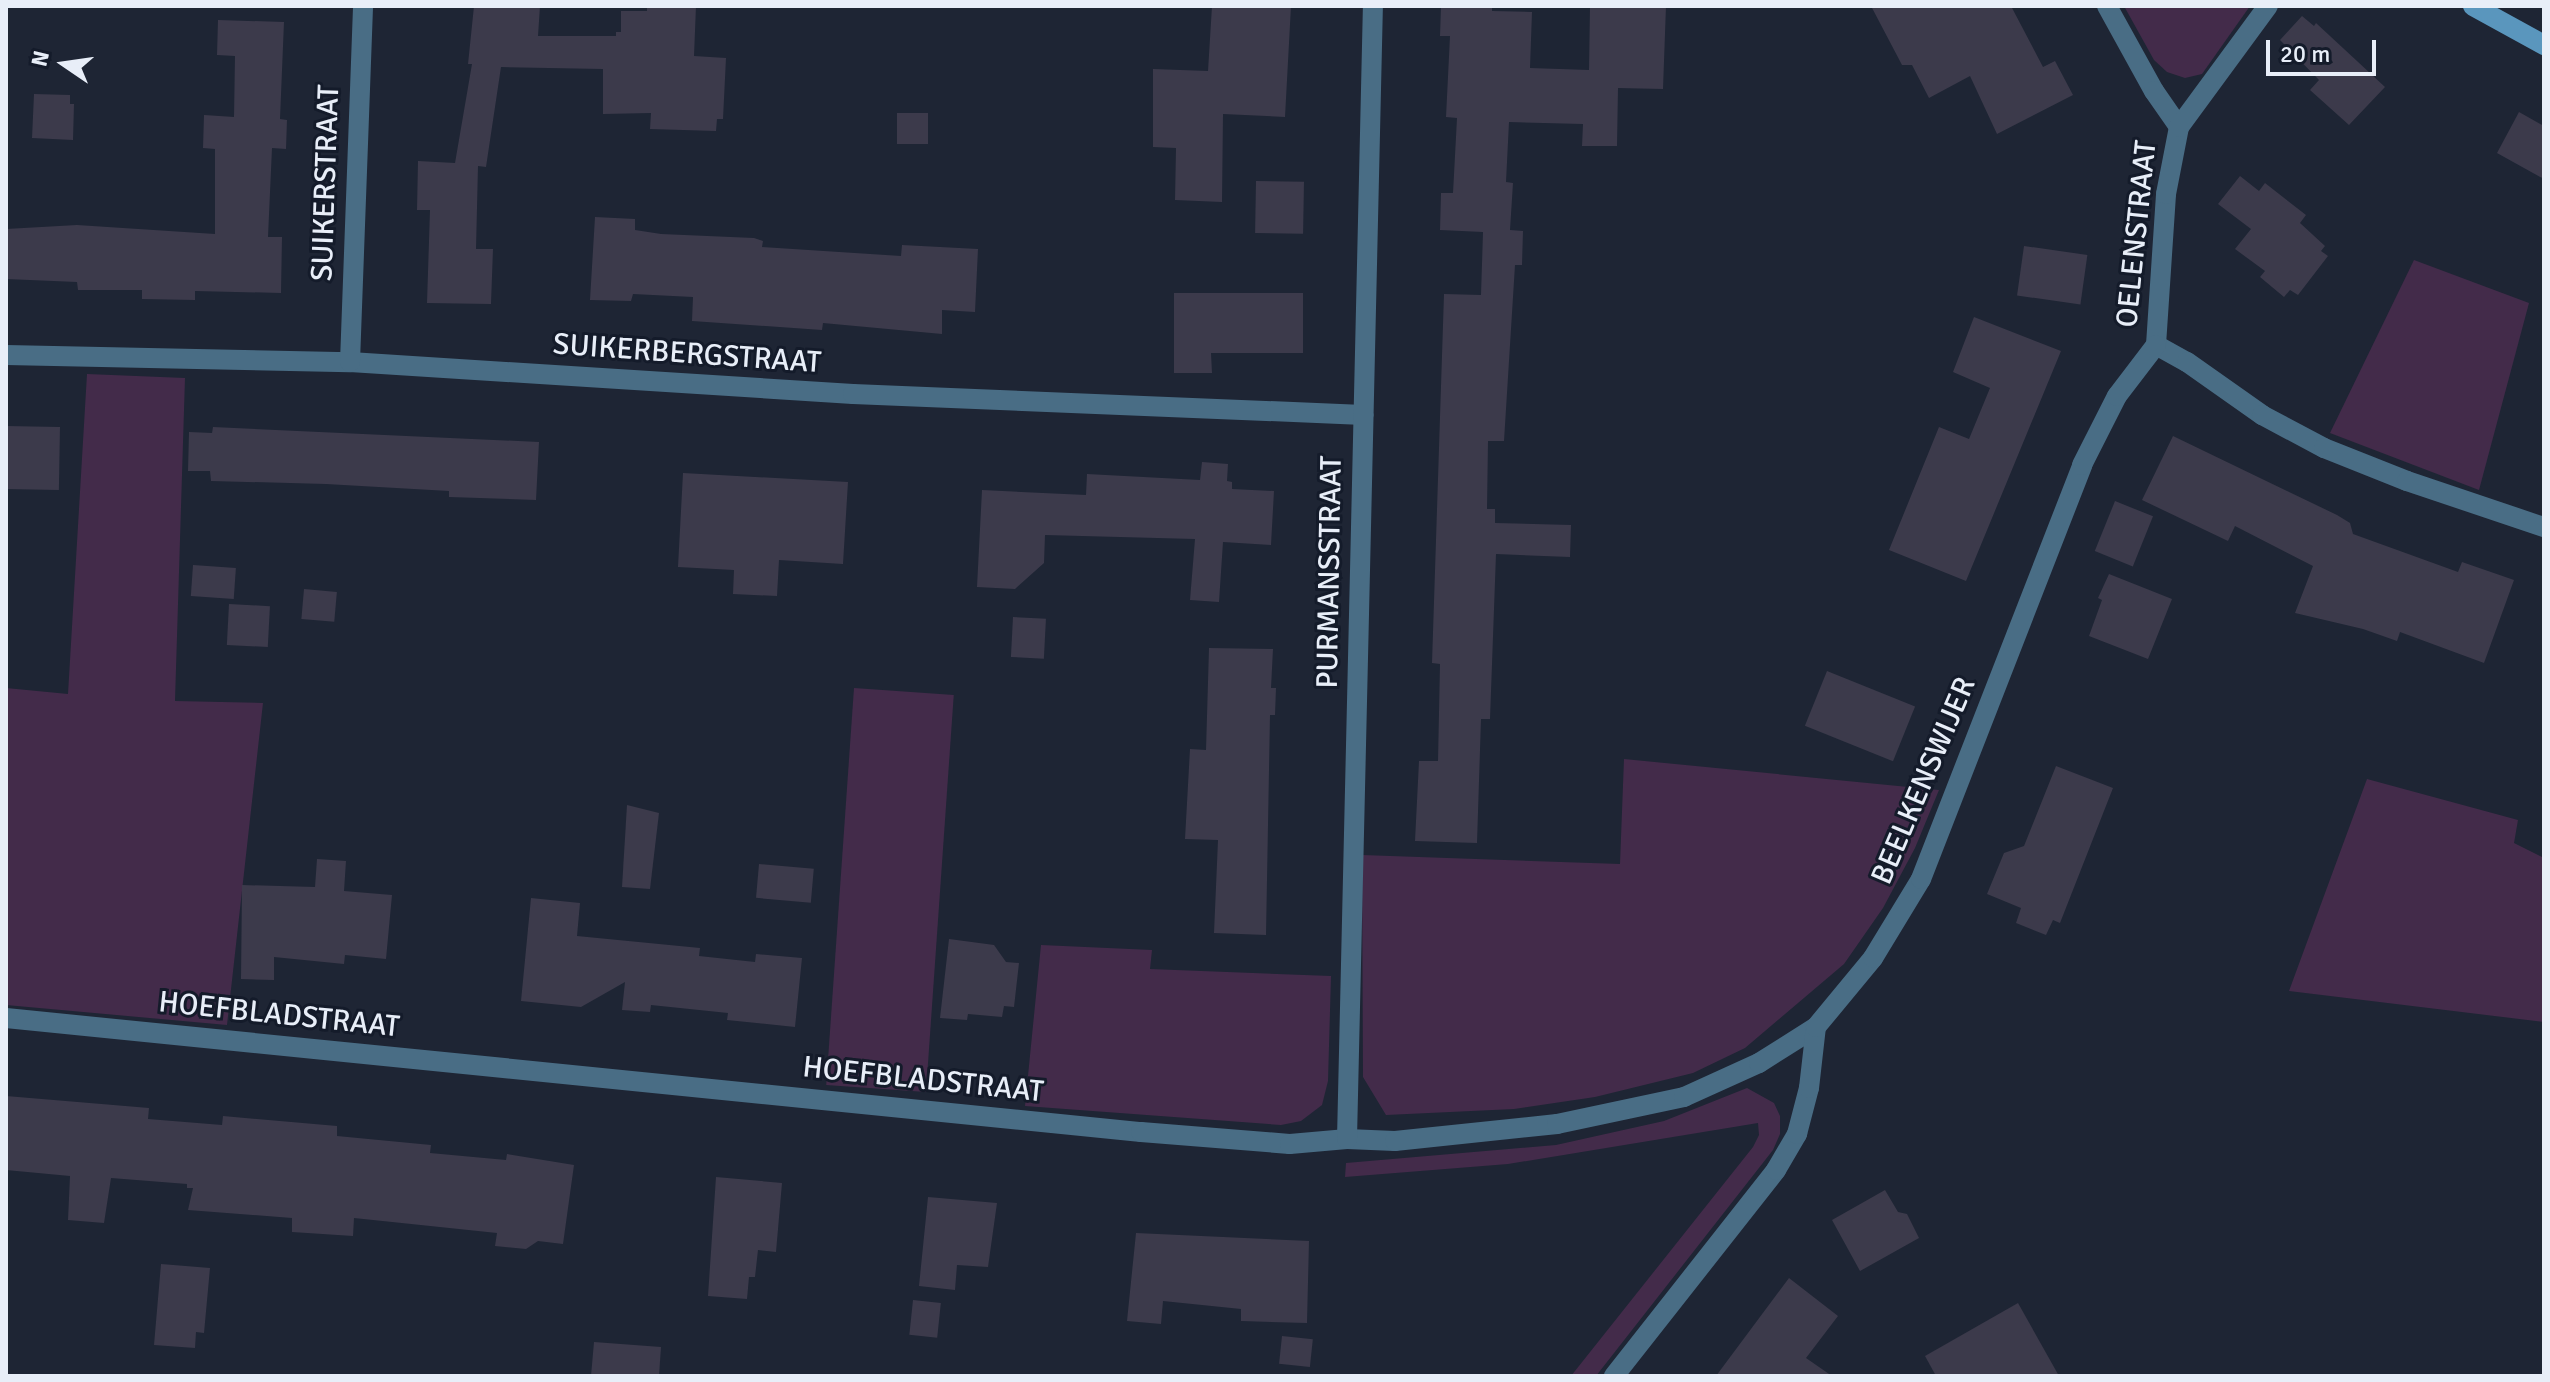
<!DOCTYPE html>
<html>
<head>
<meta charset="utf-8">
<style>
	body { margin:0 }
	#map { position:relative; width:2550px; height:1382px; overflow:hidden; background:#1e2534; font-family:Signika,sans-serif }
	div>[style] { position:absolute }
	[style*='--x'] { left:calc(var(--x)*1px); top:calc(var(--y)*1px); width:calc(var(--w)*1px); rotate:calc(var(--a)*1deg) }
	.green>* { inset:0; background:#432b4a; transform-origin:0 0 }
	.building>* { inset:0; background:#3c3a4b; transform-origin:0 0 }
	.street>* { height:20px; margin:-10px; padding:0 10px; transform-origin:10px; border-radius:10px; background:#496d85 }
	.secondary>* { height:20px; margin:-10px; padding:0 10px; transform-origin:10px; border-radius:10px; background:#5a96bd }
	span { translate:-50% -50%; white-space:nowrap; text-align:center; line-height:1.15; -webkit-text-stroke:6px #141b2a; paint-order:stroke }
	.street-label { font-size:30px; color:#e8eef8 }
	.frame { position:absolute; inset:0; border:8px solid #e8eef8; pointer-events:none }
	.north { position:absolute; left:24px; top:24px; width:80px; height:80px; -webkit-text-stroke:6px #141b2a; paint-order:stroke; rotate:283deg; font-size:22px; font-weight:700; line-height:32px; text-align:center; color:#e8eef8 }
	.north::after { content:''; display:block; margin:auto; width:28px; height:36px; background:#e8eef8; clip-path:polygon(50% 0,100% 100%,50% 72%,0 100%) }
	.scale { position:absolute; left:2266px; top:40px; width:110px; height:36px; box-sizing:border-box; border:4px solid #e8eef8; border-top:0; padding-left:10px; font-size:24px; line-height:28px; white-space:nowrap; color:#e8eef8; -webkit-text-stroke:6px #141b2a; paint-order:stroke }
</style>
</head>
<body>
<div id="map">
	<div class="green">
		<i style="clip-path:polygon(2124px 6px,2250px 6px,2202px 74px,2185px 78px,2167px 72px,2154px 60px)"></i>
		<i style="clip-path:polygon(2414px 260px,2529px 303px,2479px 490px,2330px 433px)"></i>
		<i style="clip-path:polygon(87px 374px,185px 378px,175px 701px,263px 703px,227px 1025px,6px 1005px,6px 688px,68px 694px)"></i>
		<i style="left:854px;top:688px;width:100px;height:398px;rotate:4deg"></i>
		<i style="clip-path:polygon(1624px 759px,1939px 790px,1915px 848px,1883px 908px,1844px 964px,1745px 1048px,1693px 1073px,1595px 1097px,1514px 1109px,1386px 1115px,1363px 1077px,1362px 855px,1620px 864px)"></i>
		<i style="clip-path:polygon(2367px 779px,2518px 820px,2514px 843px,2544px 858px,2544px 1022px,2289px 991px)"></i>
		<i style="clip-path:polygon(1041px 945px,1152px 950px,1150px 969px,1331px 976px,1328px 1081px,1322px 1105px,1301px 1121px,1281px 1125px,1025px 1106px)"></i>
		<i style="clip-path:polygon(1747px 1088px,1774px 1103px,1780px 1116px,1780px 1134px,1773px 1150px,1596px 1376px,1571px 1376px,1753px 1147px,1759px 1135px,1758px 1123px,1508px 1164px,1345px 1177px,1346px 1163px,1556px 1145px,1664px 1121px)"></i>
	</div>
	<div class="building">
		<i style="clip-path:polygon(474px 6px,540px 6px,538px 36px,616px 36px,616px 32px,621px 32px,621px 11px,647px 11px,647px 6px,696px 6px,694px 56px,726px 58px,723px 119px,717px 119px,716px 131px,650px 129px,651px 113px,603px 114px,603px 69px,501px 67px,486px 167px,478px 166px,476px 249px,493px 249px,491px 304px,427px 303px,430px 210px,417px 210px,418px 161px,455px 163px,472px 64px,468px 64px)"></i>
		<i style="clip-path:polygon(1212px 6px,1291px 6px,1285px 117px,1223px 114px,1222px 202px,1175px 200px,1176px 148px,1153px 147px,1153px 69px,1208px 71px)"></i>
		<i style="clip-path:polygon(1441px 6px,1492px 6px,1492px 11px,1532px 12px,1530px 68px,1589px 70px,1590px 6px,1666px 6px,1663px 89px,1618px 88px,1617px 146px,1582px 146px,1583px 124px,1509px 122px,1506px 182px,1513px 183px,1510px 230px,1523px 231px,1522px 265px,1515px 265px,1504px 441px,1488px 441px,1487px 509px,1495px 509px,1495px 523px,1571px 525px,1570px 557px,1496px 554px,1490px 719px,1481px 719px,1477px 843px,1415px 841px,1419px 761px,1438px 761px,1440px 664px,1432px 663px,1444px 294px,1481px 295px,1483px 232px,1440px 230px,1441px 193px,1453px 193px,1457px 118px,1446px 117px,1450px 36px,1440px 36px)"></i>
		<i style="clip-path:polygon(1871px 6px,2011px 6px,2043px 67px,2055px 61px,2073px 95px,1997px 134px,1970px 76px,1929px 98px,1912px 65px,1902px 65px)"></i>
		<i style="clip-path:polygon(2302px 16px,2314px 26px,2316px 23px,2385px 87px,2349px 125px,2310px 90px,2319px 80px,2280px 40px)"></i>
		<i style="clip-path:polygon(218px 20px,284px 22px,280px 119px,287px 120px,286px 149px,272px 148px,268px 237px,282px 237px,281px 293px,195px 291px,195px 300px,142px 299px,142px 290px,78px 290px,77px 282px,6px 279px,6px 229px,77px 225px,215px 234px,215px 149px,203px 148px,204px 115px,234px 117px,235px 56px,217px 55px)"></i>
		<i style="clip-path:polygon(34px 94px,70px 95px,70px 104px,74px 104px,73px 140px,32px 138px)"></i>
		<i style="clip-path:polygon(2519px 112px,2544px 126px,2544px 179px,2497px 153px)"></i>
		<i style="left:897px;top:113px;width:31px;height:31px"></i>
		<i style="clip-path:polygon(2240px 176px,2259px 191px,2265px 183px,2306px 215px,2300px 223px,2325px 246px,2321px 251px,2328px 256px,2298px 295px,2290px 290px,2284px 297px,2260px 277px,2265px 271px,2235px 249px,2251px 229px,2218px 204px)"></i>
		<i style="left:1256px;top:181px;width:48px;height:52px;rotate:1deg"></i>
		<i style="clip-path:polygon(595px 217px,635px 219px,635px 230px,661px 234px,754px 238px,763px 241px,762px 247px,901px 256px,902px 245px,978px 249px,975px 312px,942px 310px,942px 334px,823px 323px,822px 330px,692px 321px,693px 297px,633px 294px,631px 301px,590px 300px)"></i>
		<i style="left:2024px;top:246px;width:64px;height:50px;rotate:8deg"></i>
		<i style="clip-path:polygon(1174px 293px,1303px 293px,1303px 353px,1211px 353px,1212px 373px,1174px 373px)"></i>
		<i style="clip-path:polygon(1974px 317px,2061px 351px,1966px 581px,1889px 550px,1939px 427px,1969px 439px,1990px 388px,1953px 372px)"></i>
		<i style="left:6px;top:426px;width:54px;height:63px;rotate:1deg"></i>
		<i style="clip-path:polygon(213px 427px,539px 442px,536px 500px,449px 497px,449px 491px,326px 484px,211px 481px,210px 471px,188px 471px,189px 432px,212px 433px)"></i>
		<i style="clip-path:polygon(2173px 436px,2337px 515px,2350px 523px,2353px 534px,2458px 572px,2462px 562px,2514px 580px,2484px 663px,2400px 632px,2397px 641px,2363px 629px,2295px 613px,2313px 566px,2235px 526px,2228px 541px,2142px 500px)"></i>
		<i style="clip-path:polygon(1202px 462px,1228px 464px,1227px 481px,1232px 482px,1232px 489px,1274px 491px,1271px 545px,1223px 542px,1219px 602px,1190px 600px,1195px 539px,1045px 535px,1044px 563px,1015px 589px,977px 587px,982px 490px,1086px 495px,1087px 474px,1200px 480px)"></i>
		<i style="clip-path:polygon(683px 473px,848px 482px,843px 564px,779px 560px,777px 596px,733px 594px,734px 570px,678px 567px)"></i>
		<i style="left:2115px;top:501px;width:41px;height:54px;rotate:22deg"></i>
		<i style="left:193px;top:565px;width:43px;height:31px;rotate:4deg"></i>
		<i style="clip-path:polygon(2109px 574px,2172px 599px,2148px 659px,2089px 636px,2102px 600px,2098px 598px)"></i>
		<i style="left:304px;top:589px;width:33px;height:30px;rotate:5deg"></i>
		<i style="left:229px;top:604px;width:41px;height:41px;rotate:3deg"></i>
		<i style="left:1013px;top:617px;width:33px;height:40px;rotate:3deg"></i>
		<i style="clip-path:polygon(1209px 648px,1273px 649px,1271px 688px,1276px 688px,1275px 715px,1270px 715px,1266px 935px,1214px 933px,1218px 840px,1185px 839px,1190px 749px,1206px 750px)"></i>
		<i style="left:1827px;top:671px;width:95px;height:59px;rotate:22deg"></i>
		<i style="clip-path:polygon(2056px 766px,2113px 788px,2060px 923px,2053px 920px,2046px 935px,2016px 923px,2021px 908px,1987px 894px,2004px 853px,2024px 846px)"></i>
		<i style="clip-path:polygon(627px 805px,659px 813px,650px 889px,622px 887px)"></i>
		<i style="clip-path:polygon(317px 859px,346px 861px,344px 891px,392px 895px,386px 959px,345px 955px,344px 964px,274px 957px,274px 980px,241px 979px,242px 885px,315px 887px)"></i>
		<i style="left:759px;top:864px;width:55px;height:34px;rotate:5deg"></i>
		<i style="clip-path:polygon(531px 898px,580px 903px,577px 936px,700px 948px,699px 956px,755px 962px,756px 954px,802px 958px,795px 1027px,727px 1020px,728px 1013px,651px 1005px,650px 1012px,622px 1010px,625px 982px,581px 1007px,521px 1001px)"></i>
		<i style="clip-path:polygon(949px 939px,994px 945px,1006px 962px,1019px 963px,1014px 1007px,1004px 1006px,1002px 1017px,968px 1014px,967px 1020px,940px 1018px)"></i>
		<i style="clip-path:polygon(6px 1096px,149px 1108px,148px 1119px,222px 1125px,223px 1116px,337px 1126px,337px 1136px,431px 1145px,430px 1153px,506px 1160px,507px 1154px,574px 1165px,563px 1244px,538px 1241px,526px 1249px,495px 1246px,497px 1233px,354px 1218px,353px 1236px,292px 1232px,292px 1218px,188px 1210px,193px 1188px,187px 1188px,187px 1184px,111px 1178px,104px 1223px,68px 1220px,70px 1176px,6px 1170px)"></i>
		<i style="clip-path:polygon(716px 1177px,782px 1183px,776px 1252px,758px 1250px,755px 1277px,749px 1277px,747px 1299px,708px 1296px)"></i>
		<i style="clip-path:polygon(1885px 1190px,1898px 1212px,1907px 1214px,1919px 1238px,1860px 1271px,1832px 1220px)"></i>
		<i style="clip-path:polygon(928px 1197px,997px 1203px,988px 1267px,957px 1265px,955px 1290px,919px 1286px)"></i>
		<i style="clip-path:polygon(1136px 1233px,1309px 1241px,1307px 1323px,1241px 1321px,1241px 1309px,1163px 1301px,1161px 1324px,1127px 1321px)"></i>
		<i style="clip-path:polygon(161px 1264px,210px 1268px,204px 1333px,196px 1332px,195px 1348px,154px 1345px)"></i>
		<i style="clip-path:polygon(1789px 1278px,1838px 1316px,1806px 1358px,1832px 1376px,1716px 1376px)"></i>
		<i style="left:913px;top:1300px;width:28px;height:35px;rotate:6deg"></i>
		<i style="clip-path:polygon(2018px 1303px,2059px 1376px,1936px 1376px,1925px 1356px)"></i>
		<i style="left:1282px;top:1336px;width:31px;height:28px;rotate:6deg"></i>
		<i style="clip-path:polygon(594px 1342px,661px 1347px,659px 1376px,591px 1376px)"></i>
	</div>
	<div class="street">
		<i style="--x:2107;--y:6;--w:97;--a:61.1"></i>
		<i style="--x:2154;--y:91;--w:44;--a:55.2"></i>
		<i style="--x:2156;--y:345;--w:35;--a:29"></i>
		<i style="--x:2187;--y:362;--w:92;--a:35.2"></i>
		<i style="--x:2262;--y:415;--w:70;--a:28"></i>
		<i style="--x:2324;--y:448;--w:89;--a:21.7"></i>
		<i style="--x:2407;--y:481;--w:145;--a:18.6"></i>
		<i style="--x:2156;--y:345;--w:151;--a:-86.2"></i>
		<i style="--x:2166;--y:194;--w:68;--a:-79"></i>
		<i style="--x:2179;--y:127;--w:150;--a:-53.7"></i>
		<i style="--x:6;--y:355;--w:344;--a:1.2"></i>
		<i style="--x:350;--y:362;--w:504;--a:3.64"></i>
		<i style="--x:853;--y:394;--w:511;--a:2.35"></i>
		<i style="--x:350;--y:362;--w:356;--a:-87.9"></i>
		<i style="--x:6;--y:1018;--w:1141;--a:5.74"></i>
		<i style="--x:1141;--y:1132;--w:149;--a:4.6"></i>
		<i style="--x:1290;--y:1144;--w:57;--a:-5"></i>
		<i style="--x:1347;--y:1139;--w:48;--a:2.4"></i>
		<i style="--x:1395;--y:1141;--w:163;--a:-6"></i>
		<i style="--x:1557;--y:1124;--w:130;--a:-12"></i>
		<i style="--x:1684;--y:1097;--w:82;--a:-24.4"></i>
		<i style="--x:1759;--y:1063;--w:67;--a:-32.3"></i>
		<i style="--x:1347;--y:1139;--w:1133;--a:-88.69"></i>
		<i style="--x:1614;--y:1376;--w:262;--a:-51.8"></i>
		<i style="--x:1776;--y:1170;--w:42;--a:-59.7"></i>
		<i style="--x:1797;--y:1134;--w:48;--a:-75.4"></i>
		<i style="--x:1809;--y:1088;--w:61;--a:-83.5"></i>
		<i style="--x:1816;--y:1027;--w:89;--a:-50.4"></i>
		<i style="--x:1873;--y:958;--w:92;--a:-58.7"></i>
		<i style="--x:1921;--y:879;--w:444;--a:-68.7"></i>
		<i style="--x:2082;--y:465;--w:77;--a:-63.1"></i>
		<i style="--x:2117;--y:396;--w:64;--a:-52.6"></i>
	</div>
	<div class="secondary">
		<i style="--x:2473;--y:6;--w:81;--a:28.8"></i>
	</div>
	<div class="street-label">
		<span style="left:326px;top:183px;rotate:-88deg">SUIKERSTRAAT</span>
		<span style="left:2137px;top:234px;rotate:-84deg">OELENSTRAAT</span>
		<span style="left:687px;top:354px;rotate:4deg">SUIKERBERGSTRAAT</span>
		<span style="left:1330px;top:572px;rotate:-89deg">PURMANSSTRAAT</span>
		<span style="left:1924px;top:781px;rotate:-67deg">BEELKENSWIJER</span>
		<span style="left:279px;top:1015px;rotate:6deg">HOEFBLADSTRAAT</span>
		<span style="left:923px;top:1080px;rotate:6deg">HOEFBLADSTRAAT</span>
	</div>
	<div class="frame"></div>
	<div class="north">N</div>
	<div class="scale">20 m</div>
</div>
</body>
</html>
